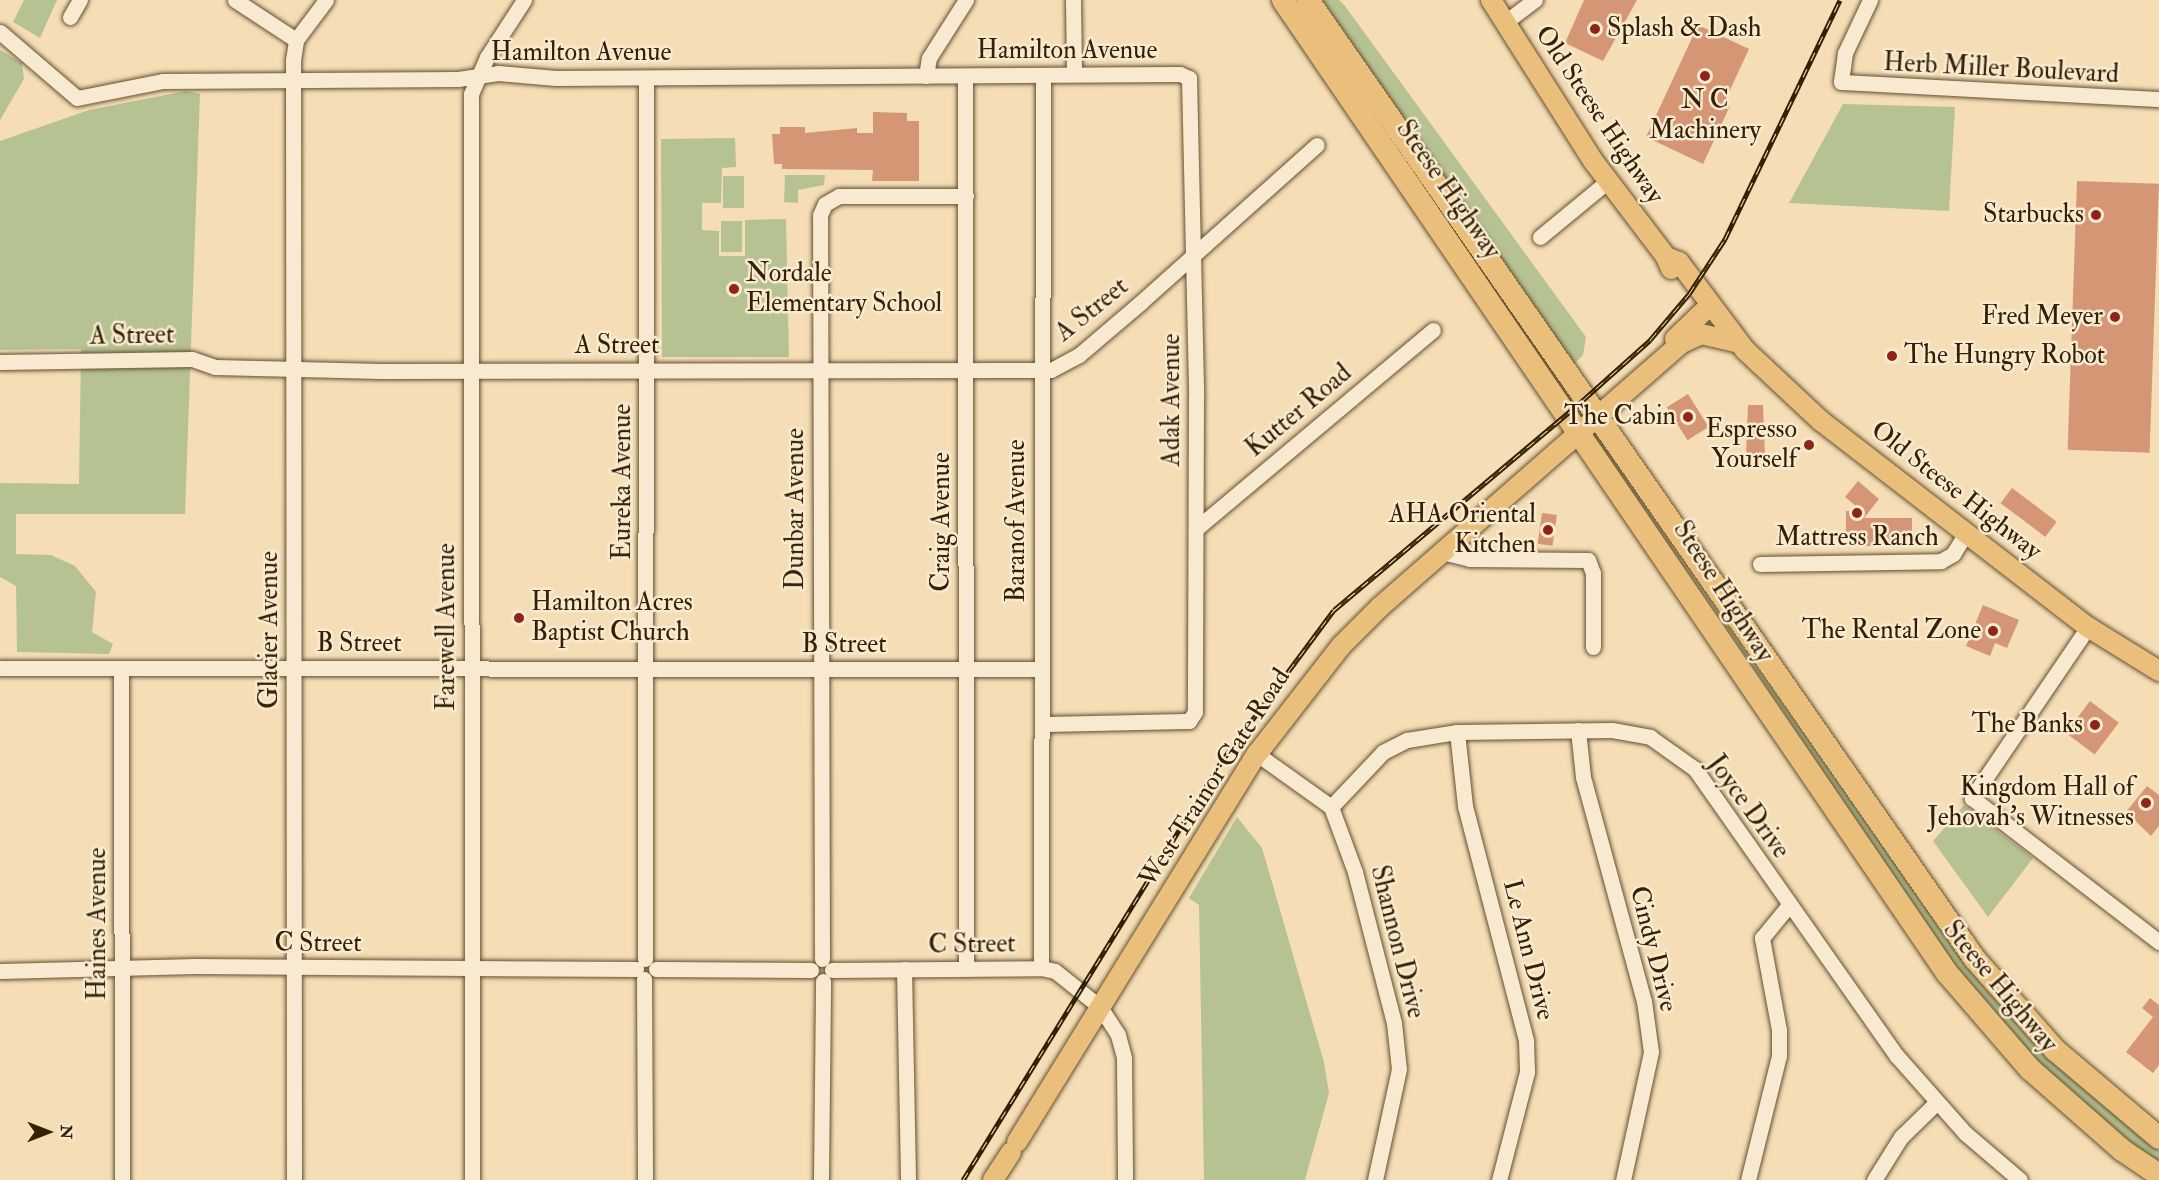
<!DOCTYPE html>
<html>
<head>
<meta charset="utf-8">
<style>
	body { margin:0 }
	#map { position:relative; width:2159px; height:1180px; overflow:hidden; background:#f5deb6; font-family:"IM FELL Double Pica",serif }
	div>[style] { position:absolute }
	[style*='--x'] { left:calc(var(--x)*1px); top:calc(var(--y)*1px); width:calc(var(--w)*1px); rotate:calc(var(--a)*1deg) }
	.green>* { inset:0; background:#b6c292; transform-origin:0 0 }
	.building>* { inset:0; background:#d59675; transform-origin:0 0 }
	.roads { filter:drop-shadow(0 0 2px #645030) drop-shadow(0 0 2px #645030) }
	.minor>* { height:15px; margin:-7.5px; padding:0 7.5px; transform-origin:7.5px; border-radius:7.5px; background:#f8ead0 }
	.major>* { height:20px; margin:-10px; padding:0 10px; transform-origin:10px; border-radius:10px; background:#eabf7b }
	.highway>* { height:22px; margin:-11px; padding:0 11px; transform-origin:11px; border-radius:11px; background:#eabf7b }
	.rail>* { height:5px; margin-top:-2.5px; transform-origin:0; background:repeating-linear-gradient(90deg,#f8ead0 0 9px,#342103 0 18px); box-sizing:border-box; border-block:2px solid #342103 }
	.dots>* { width:16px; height:16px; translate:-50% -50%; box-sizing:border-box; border:3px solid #f8ead0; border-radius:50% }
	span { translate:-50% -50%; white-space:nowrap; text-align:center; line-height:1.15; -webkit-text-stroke:5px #f8ead0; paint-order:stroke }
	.poi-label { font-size:26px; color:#342103 }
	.left { translate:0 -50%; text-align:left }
	.right { translate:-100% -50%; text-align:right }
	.street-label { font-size:26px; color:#342103 }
	.north { position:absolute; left:18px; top:1102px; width:60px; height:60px; -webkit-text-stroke:4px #f8ead0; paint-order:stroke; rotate:90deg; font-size:16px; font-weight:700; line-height:24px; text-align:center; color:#342103 }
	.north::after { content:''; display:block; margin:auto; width:21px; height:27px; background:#342103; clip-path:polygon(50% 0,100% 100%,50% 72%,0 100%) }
</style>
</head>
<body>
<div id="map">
	<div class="green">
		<i style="clip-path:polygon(24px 0,57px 0,40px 38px,13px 22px)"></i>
		<i style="clip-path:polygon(1322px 0,1339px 0,1345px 6px,1586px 337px,1583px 355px,1574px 364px)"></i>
		<i style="clip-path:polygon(0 50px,22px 63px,24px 79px,0 120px)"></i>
		<i style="clip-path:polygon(186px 91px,200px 94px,185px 514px,16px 514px,16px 554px,51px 555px,75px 566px,96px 592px,92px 632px,113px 644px,109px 654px,17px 652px,16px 586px,0 577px,0 483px,79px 484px,81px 349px,0 350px,0 141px,89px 110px)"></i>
		<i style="clip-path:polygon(1843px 104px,1955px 107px,1949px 211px,1789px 203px)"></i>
		<i style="clip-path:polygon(735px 138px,736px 167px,722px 168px,721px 203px,702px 203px,702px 230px,719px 231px,719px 256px,745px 256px,745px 220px,786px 219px,789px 357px,662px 357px,661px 139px)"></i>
		<i style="clip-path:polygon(785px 175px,825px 175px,824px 185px,798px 190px,798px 203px,784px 202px)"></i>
		<i style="left:723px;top:176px;width:21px;height:32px"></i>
		<i style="left:721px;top:221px;width:21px;height:31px"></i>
		<i style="clip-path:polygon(1702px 590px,1976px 977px,2039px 1049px,2159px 1151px,2159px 1164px,2073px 1098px,1968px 988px)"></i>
		<i style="clip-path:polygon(1964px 805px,2033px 858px,1988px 917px,1933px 841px)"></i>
		<i style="clip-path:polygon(1237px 817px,1262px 848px,1324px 1062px,1329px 1093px,1305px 1180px,1204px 1180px,1199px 905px,1189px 898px)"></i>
	</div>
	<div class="building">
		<i style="clip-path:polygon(1584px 0,1637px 0,1603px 61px,1565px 43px)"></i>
		<i style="clip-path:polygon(1698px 25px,1749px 49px,1724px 103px,1730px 106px,1703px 164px,1646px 137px)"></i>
		<i style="clip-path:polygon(873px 112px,907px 113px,907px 121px,919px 121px,919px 181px,872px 181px,873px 170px,782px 169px,782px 164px,774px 164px,772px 134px,780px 134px,780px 127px,805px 127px,805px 133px,857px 128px,857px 133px,873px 133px)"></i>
		<i style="left:2077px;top:181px;width:82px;height:269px;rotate:2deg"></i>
		<i style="left:1688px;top:394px;width:39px;height:25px;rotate:58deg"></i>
		<i style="clip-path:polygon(1748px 405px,1763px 405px,1765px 456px,1746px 456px)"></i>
		<i style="clip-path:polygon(1858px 481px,1879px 499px,1864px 518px,1912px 518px,1912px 546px,1846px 546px,1846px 511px,1862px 511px,1845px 497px)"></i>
		<i style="left:2012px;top:488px;width:56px;height:19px;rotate:37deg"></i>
		<i style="left:1542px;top:513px;width:15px;height:31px;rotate:8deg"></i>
		<i style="clip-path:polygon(1983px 605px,2019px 620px,2007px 648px,1995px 643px,1990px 656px,1966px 646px)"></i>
		<i style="left:2090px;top:701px;width:36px;height:40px;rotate:37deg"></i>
		<i style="clip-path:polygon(2147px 786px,2159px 795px,2159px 826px,2151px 836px,2126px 812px)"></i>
		<i style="clip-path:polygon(2150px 998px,2159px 1005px,2159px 1065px,2153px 1073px,2126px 1052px,2153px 1017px,2142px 1008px)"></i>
	</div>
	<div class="roads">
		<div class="minor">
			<i style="--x:235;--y:0;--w:73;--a:33.3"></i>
			<i style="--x:1073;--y:0;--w:74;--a:89.2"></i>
			<i style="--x:1870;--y:0;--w:59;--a:115.3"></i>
			<i style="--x:1845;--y:53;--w:29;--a:98"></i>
			<i style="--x:1841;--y:82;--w:318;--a:3.1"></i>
			<i style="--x:70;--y:17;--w:20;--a:-60"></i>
			<i style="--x:1504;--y:23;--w:39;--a:-37"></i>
			<i style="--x:0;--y:32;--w:101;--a:40.6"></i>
			<i style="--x:77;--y:98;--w:88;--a:-11.2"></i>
			<i style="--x:163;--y:81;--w:295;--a:-0.4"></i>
			<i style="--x:458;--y:79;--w:40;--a:-8.5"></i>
			<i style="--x:498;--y:73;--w:58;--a:4.9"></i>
			<i style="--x:556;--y:78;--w:624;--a:-0.37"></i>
			<i style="--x:1180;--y:74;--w:10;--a:24"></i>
			<i style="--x:1189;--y:78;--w:319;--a:88.7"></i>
			<i style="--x:1196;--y:397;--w:315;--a:90.2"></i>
			<i style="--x:1195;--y:712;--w:11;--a:124"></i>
			<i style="--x:1189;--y:721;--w:147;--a:178.8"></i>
			<i style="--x:926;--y:76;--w:18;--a:-81"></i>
			<i style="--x:929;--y:58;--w:69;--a:-57.5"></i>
			<i style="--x:965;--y:76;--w:893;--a:89.94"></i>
			<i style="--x:1540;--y:237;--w:88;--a:-39.5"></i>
			<i style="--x:0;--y:362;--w:192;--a:-0.9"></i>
			<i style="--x:192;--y:359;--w:24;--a:19"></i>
			<i style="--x:215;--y:367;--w:166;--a:1.4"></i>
			<i style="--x:381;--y:371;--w:670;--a:-0.09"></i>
			<i style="--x:1051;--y:370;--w:32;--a:-28"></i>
			<i style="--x:1079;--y:355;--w:80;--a:-40.4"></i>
			<i style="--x:1140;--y:303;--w:237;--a:-41.8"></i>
			<i style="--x:1197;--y:528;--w:308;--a:-40"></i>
			<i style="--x:1442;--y:552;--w:29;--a:14"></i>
			<i style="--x:1470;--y:559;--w:118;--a:0.5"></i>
			<i style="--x:1588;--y:560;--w:14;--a:69"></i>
			<i style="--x:1593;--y:573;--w:74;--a:90"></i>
			<i style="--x:1760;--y:564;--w:181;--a:-0.9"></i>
			<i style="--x:1941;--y:561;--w:14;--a:-30"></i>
			<i style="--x:1953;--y:554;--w:26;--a:-58"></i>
			<i style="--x:2088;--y:627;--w:207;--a:124.2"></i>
			<i style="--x:1972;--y:798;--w:236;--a:37.6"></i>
			<i style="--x:0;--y:668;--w:1041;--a:0.06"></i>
			<i style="--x:121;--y:668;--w:512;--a:89.89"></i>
			<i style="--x:1578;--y:730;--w:47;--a:83.9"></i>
			<i style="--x:1583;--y:777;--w:232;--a:74.8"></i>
			<i style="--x:1644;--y:1001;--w:51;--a:82.2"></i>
			<i style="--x:1651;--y:1052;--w:131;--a:102.3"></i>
			<i style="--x:1457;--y:732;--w:74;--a:83.8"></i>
			<i style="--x:1465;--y:806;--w:243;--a:75.4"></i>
			<i style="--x:1526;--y:1041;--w:31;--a:88"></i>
			<i style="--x:1527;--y:1072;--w:112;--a:104.5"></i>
			<i style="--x:1257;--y:754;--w:91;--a:35.6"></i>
			<i style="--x:1331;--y:807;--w:69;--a:69.7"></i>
			<i style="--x:1355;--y:872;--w:156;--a:75.5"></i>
			<i style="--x:1394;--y:1023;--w:46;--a:83.8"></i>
			<i style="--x:1399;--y:1069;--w:114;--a:102.2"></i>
			<i style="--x:1331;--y:807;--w:76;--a:-46.6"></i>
			<i style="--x:1383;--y:752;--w:27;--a:-27"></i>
			<i style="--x:1407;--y:740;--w:51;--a:-9.1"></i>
			<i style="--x:1457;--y:732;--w:155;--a:-0.7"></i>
			<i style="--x:1612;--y:730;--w:39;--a:10"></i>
			<i style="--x:1650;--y:737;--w:55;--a:35.4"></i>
			<i style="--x:1695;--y:769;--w:350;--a:54.9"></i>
			<i style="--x:1896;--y:1055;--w:104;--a:48.5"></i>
			<i style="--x:1965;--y:1133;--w:72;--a:40.5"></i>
			<i style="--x:645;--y:959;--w:881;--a:-89.93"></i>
			<i style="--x:822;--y:959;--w:744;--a:-90.15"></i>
			<i style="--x:820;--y:215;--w:12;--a:-66"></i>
			<i style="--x:825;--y:204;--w:16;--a:-30"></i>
			<i style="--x:839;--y:196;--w:127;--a:0"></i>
			<i style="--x:1041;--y:968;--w:893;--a:-89.87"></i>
			<i style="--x:656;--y:969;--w:155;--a:0.4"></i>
			<i style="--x:904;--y:969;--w:211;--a:88.9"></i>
			<i style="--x:832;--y:970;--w:209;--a:-0.5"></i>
			<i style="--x:1041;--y:968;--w:14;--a:12"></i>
			<i style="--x:1055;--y:971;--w:58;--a:38.7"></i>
			<i style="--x:1100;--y:1007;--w:33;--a:57"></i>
			<i style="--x:1118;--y:1035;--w:24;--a:75"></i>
			<i style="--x:1124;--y:1058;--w:122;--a:89.5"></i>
			<i style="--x:0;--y:971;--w:195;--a:-1.5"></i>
			<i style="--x:195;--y:966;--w:441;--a:0.4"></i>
			<i style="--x:644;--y:979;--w:201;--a:89.7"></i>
			<i style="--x:294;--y:1180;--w:1120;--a:-90.05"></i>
			<i style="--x:293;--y:60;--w:20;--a:-81"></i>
			<i style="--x:296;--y:40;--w:50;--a:-53.1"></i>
			<i style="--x:472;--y:1180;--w:1086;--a:-90.05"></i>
			<i style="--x:471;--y:94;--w:40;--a:-66.6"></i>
			<i style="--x:487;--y:57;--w:68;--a:-57"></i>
			<i style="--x:821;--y:1180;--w:199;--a:-89.4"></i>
			<i style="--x:1748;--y:1180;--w:128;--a:-76"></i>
			<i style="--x:1779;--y:1056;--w:26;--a:-90"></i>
			<i style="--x:1779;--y:1030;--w:94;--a:-100.5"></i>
			<i style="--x:1762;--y:938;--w:43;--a:-50.7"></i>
			<i style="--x:1874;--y:1180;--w:51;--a:-57.9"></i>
			<i style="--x:1901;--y:1137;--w:50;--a:-44.2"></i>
		</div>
		<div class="major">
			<i style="--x:1491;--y:0;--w:192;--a:57.6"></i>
			<i style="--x:1594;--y:162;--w:119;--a:52.8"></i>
			<i style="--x:1666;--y:257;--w:13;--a:67"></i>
			<i style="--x:1666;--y:257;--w:14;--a:21"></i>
			<i style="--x:1679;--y:262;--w:110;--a:53.1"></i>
			<i style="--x:1745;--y:350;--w:104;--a:43.1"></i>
			<i style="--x:1821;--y:421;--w:337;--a:37.7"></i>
			<i style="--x:2088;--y:627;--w:84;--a:31.8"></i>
			<i style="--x:1675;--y:339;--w:39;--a:-44"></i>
			<i style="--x:1017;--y:1142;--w:456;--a:-58.3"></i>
			<i style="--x:1257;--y:754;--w:137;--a:-52.1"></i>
			<i style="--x:1341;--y:646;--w:55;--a:-45"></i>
			<i style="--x:1380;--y:607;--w:401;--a:-41.2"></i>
			<i style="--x:1682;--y:343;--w:21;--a:-25"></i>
			<i style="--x:1701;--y:334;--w:39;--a:13"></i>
			<i style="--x:993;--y:1180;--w:33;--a:-57"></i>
		</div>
		<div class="highway">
			<i style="--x:1283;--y:0;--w:1178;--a:55.69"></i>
			<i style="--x:1947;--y:973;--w:127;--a:49.2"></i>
			<i style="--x:2030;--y:1069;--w:123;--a:41.4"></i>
			<i style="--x:2122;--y:1150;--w:45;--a:34"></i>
			<i style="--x:1308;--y:0;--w:1167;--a:55.19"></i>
			<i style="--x:1974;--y:958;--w:123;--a:48.6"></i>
			<i style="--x:2055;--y:1050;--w:136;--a:40.2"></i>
		</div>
	</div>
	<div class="rail">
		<i style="--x:963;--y:1180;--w:496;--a:-58.3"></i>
		<i style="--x:1224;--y:758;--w:184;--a:-53.4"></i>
		<i style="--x:1334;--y:610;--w:326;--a:-40.1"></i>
		<i style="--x:1583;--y:400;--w:90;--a:-41.8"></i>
		<i style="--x:1650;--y:340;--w:60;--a:-49.7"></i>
		<i style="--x:1689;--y:294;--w:66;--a:-56.8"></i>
		<i style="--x:1725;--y:239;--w:265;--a:-64.3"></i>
	</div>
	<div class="dots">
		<i style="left:1595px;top:29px;background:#8f2418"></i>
		<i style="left:1705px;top:76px;background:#8f2418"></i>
		<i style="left:2096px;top:215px;background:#8f2418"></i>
		<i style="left:734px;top:289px;background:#8f2418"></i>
		<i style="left:2115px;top:317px;background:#8f2418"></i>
		<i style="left:1892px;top:356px;background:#8f2418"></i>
		<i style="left:1688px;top:417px;background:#8f2418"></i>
		<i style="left:1809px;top:445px;background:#8f2418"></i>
		<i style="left:1857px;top:513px;background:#8f2418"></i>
		<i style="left:1548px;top:530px;background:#8f2418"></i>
		<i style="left:519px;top:618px;background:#8f2418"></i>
		<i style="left:1993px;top:631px;background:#8f2418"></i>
		<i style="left:2095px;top:725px;background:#8f2418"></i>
		<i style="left:2146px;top:803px;background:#8f2418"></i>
	</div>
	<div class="poi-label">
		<span class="left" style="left:1607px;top:29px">Splash &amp; Dash</span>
		<span style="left:1705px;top:116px">N C<br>Machinery</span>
		<span class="right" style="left:2084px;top:215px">Starbucks</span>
		<span class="left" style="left:746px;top:289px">Nordale<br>Elementary School</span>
		<span class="right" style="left:2103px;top:317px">Fred Meyer</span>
		<span class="left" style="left:1904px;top:356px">The Hungry Robot</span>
		<span class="right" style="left:1676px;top:417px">The Cabin</span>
		<span class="right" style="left:1797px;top:445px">Espresso<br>Yourself</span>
		<span class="right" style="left:1536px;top:530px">AHA Oriental<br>Kitchen</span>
		<span style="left:1857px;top:538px">Mattress Ranch</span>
		<span class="left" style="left:531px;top:618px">Hamilton Acres<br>Baptist Church</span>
		<span class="right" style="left:1981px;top:631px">The Rental Zone</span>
		<span class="right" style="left:2083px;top:725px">The Banks</span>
		<span class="right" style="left:2134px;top:803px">Kingdom Hall of<br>Jehovah's Witnesses</span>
	</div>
	<div class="street-label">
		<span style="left:1067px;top:51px">Hamilton Avenue</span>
		<span style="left:581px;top:53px">Hamilton Avenue</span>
		<span style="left:2001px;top:69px;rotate:3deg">Herb Miller Boulevard</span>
		<span style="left:1599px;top:115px;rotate:56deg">Old Steese Highway</span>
		<span style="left:1448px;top:190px;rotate:55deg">Steese Highway</span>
		<span style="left:1092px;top:310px;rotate:-39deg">A Street</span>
		<span style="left:132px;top:336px;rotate:-1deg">A Street</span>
		<span style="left:617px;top:346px">A Street</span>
		<span style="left:1172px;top:400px;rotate:-90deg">Adak Avenue</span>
		<span style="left:1299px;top:411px;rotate:-40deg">Kutter Road</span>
		<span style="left:623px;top:482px;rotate:-90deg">Eureka Avenue</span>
		<span style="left:1956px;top:491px;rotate:38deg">Old Steese Highway</span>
		<span style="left:796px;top:509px;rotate:-90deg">Dunbar Avenue</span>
		<span style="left:1017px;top:521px;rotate:-90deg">Baranof Avenue</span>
		<span style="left:942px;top:522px;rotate:-90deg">Craig Avenue</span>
		<span style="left:1723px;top:592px;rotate:57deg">Steese Highway</span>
		<span style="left:447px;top:627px;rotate:-90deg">Farewell Avenue</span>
		<span style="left:270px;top:630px;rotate:-90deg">Glacier Avenue</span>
		<span style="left:359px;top:644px">B Street</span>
		<span style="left:844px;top:645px">B Street</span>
		<span style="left:1215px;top:778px;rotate:-57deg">West Trainor Gate Road</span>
		<span style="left:1748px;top:807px;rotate:54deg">Joyce Drive</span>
		<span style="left:98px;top:924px;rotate:-90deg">Haines Avenue</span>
		<span style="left:1397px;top:942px;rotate:76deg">Shannon Drive</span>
		<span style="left:318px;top:944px">C Street</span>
		<span style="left:972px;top:945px;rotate:-1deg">C Street</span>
		<span style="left:1653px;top:949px;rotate:76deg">Cindy Drive</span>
		<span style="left:1528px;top:950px;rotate:76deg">Le Ann Drive</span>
		<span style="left:2000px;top:987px;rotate:50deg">Steese Highway</span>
	</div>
	<div class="north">N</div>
</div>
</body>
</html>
